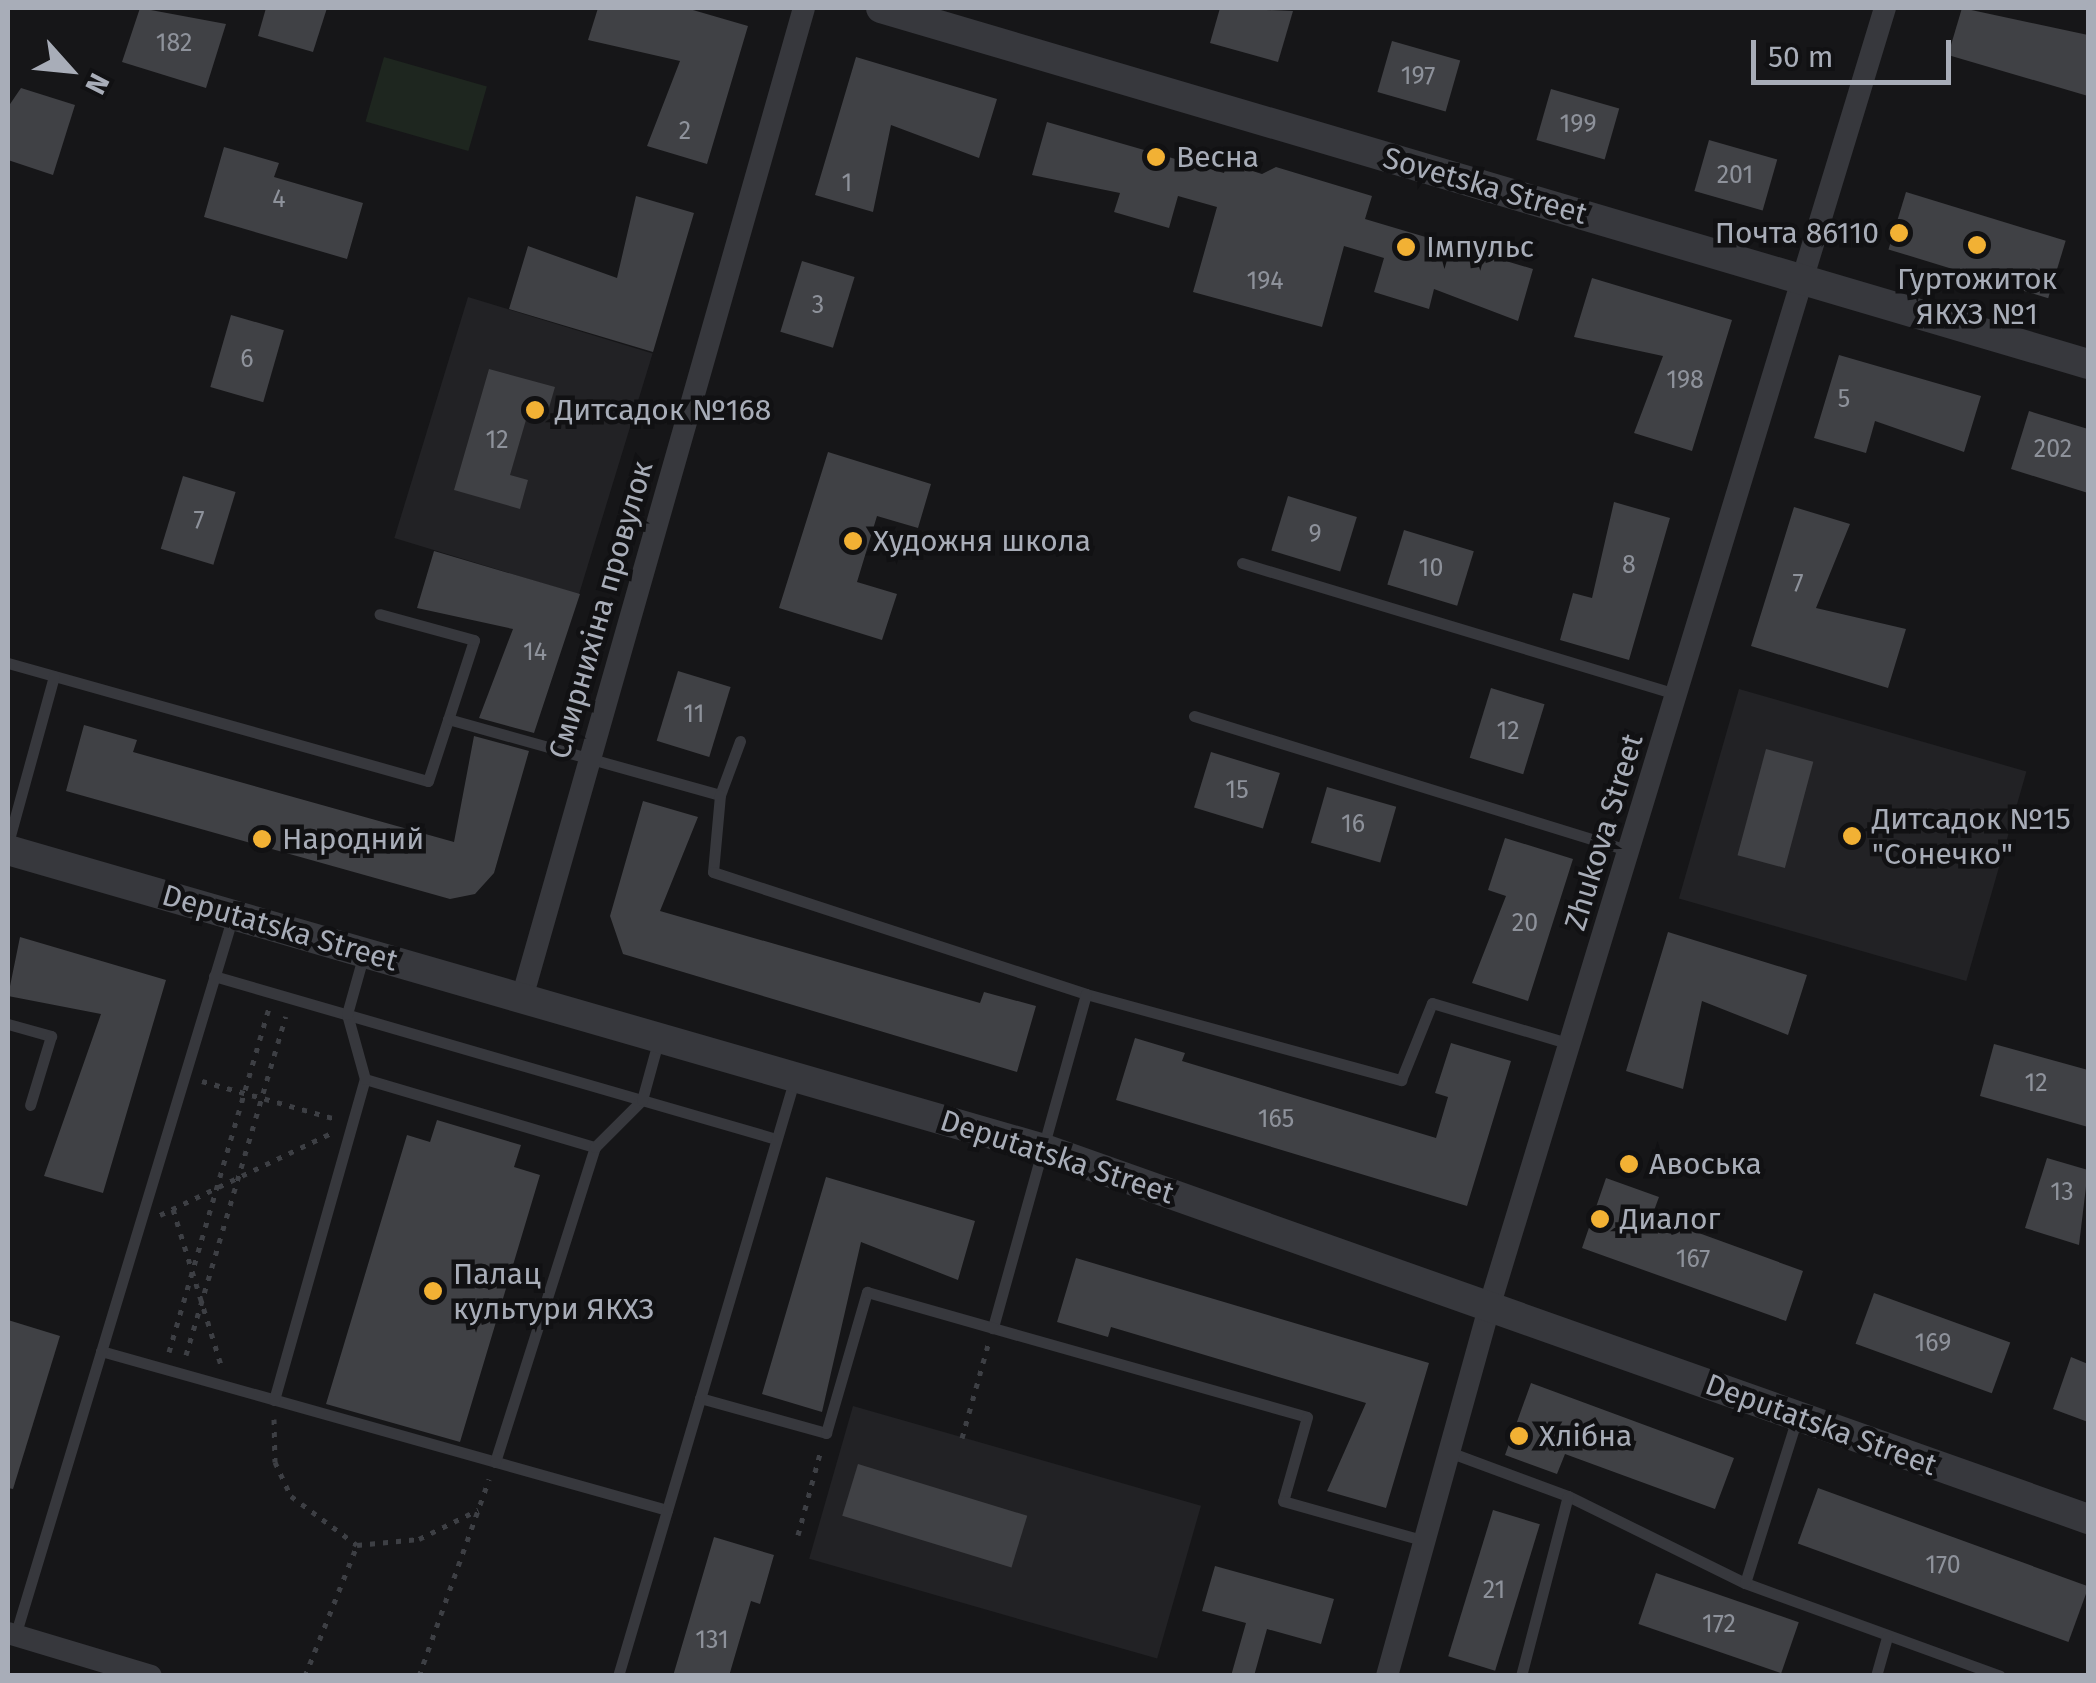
<!DOCTYPE html>
<html>
<head>
<meta charset="utf-8">
<style>
	body { margin:0 }
	#map { position:relative; width:2096px; height:1683px; overflow:hidden; background:#161618; font-family:"Fira Sans",sans-serif }
	div>[style] { position:absolute }
	[style*='--x'] { left:calc(var(--x)*1px); top:calc(var(--y)*1px); width:calc(var(--w)*1px); rotate:calc(var(--a)*1deg) }
	.built>* { inset:0; background:#222225; transform-origin:0 0 }
	.green>* { inset:0; background:#1e261f; transform-origin:0 0 }
	.building>* { inset:0; background:#404145; transform-origin:0 0 }
	.path>* { height:5px; margin-top:-2.5px; transform-origin:0; background:repeating-linear-gradient(90deg,#3d3f44 0 5px,transparent 0 13px) }
	.service>* { height:11px; margin:-5.5px; padding:0 5.5px; transform-origin:5.5px; border-radius:5.5px; background:#37383d }
	.minor>* { height:22px; margin:-11px; padding:0 11px; transform-origin:11px; border-radius:11px; background:#37383d }
	.tertiary>* { height:30px; margin:-15px; padding:0 15px; transform-origin:15px; border-radius:15px; background:#37383d }
	.dots>* { width:28px; height:28px; translate:-50% -50%; box-sizing:border-box; border:5px solid #111113; border-radius:50% }
	span { translate:-50% -50%; white-space:nowrap; text-align:center; line-height:1.15; -webkit-text-stroke:9px #111113; paint-order:stroke }
	.number-label { font-size:25px; color:#8e929b }
	.number-label span { -webkit-text-stroke-width:0 }
	.poi-label { font-size:30px; color:#a8adb8 }
	.left { translate:0 -50%; text-align:left }
	.right { translate:-100% -50%; text-align:right }
	.street-label { font-size:30px; color:#a8adb8 }
	.frame { position:absolute; inset:0; border:10px solid #a8adb8; pointer-events:none }
	.north { position:absolute; left:20px; top:20px; width:100px; height:100px; -webkit-text-stroke:8px #111113; paint-order:stroke; rotate:117deg; font-size:28px; font-weight:700; line-height:40px; text-align:center; color:#a8adb8 }
	.north::after { content:''; display:block; margin:auto; width:35px; height:45px; background:#a8adb8; clip-path:polygon(50% 0,100% 100%,50% 72%,0 100%) }
	.scale { position:absolute; left:1751px; top:40px; width:200px; height:45px; box-sizing:border-box; border:5px solid #a8adb8; border-top:0; padding-left:12px; font-size:30px; line-height:35px; white-space:nowrap; color:#a8adb8; -webkit-text-stroke:8px #111113; paint-order:stroke }
</style>
</head>
<body>
<div id="map">
	<div class="built">
		<i style="left:468px;top:297px;width:193px;height:252px;rotate:17deg"></i>
		<i style="left:1739px;top:689px;width:299px;height:218px;rotate:16deg"></i>
		<i style="left:853px;top:1406px;width:362px;height:159px;rotate:16deg"></i>
	</div>
	<div class="green">
		<i style="left:384px;top:57px;width:107px;height:67px;rotate:16deg"></i>
	</div>
	<div class="building">
		<i style="clip-path:polygon(140px 8px,226px 24px,206px 88px,122px 62px)"></i>
		<i style="clip-path:polygon(266px 8px,327px 8px,313px 52px,258px 36px)"></i>
		<i style="clip-path:polygon(598px 8px,686px 8px,748px 26px,707px 164px,647px 146px,680px 61px,588px 40px)"></i>
		<i style="clip-path:polygon(1220px 8px,1293px 11px,1278px 62px,1210px 43px)"></i>
		<i style="clip-path:polygon(1962px 8px,2088px 35px,2088px 96px,1948px 55px)"></i>
		<i style="left:1392px;top:41px;width:71px;height:53px;rotate:16deg"></i>
		<i style="clip-path:polygon(856px 57px,997px 99px,979px 158px,891px 125px,873px 212px,815px 195px)"></i>
		<i style="clip-path:polygon(21px 88px,75px 105px,53px 175px,8px 160px,8px 107px)"></i>
		<i style="left:1551px;top:89px;width:71px;height:53px;rotate:16deg"></i>
		<i style="clip-path:polygon(1047px 122px,1224px 173px,1227px 163px,1262px 174px,1276px 167px,1372px 196px,1365px 219px,1533px 269px,1518px 321px,1434px 289px,1429px 309px,1374px 292px,1384px 258px,1344px 246px,1322px 327px,1193px 292px,1217px 207px,1178px 196px,1169px 228px,1114px 212px,1120px 193px,1032px 175px)"></i>
		<i style="left:1709px;top:140px;width:71px;height:53px;rotate:16deg"></i>
		<i style="clip-path:polygon(224px 147px,279px 163px,274px 177px,363px 203px,347px 259px,204px 217px)"></i>
		<i style="left:1906px;top:192px;width:167px;height:60px;rotate:17deg"></i>
		<i style="clip-path:polygon(636px 196px,694px 213px,653px 352px,509px 309px,528px 246px,617px 278px)"></i>
		<i style="left:802px;top:261px;width:55px;height:74px;rotate:17deg"></i>
		<i style="clip-path:polygon(1592px 278px,1732px 320px,1692px 451px,1634px 433px,1663px 356px,1574px 337px)"></i>
		<i style="left:231px;top:315px;width:55px;height:75px;rotate:16deg"></i>
		<i style="clip-path:polygon(1839px 355px,1981px 396px,1964px 452px,1875px 421px,1866px 453px,1814px 438px)"></i>
		<i style="clip-path:polygon(489px 369px,555px 387px,546px 418px,528px 413px,510px 475px,528px 480px,520px 509px,454px 490px)"></i>
		<i style="clip-path:polygon(2029px 411px,2088px 429px,2088px 493px,2011px 469px)"></i>
		<i style="clip-path:polygon(828px 452px,931px 484px,918px 528px,877px 516px,857px 582px,897px 594px,882px 640px,779px 608px)"></i>
		<i style="left:183px;top:476px;width:55px;height:76px;rotate:17deg"></i>
		<i style="left:1288px;top:496px;width:72px;height:57px;rotate:17deg"></i>
		<i style="clip-path:polygon(1614px 502px,1670px 518px,1629px 660px,1560px 640px,1573px 593px,1592px 598px)"></i>
		<i style="clip-path:polygon(1794px 507px,1850px 524px,1816px 608px,1906px 629px,1888px 688px,1751px 646px)"></i>
		<i style="left:1404px;top:530px;width:73px;height:57px;rotate:17deg"></i>
		<i style="clip-path:polygon(434px 551px,580px 594px,534px 733px,479px 718px,513px 629px,417px 608px)"></i>
		<i style="left:678px;top:671px;width:55px;height:73px;rotate:17deg"></i>
		<i style="left:1491px;top:688px;width:56px;height:73px;rotate:17deg"></i>
		<i style="clip-path:polygon(84px 725px,137px 740px,133px 752px,454px 842px,474px 736px,529px 751px,494px 873px,475px 894px,450px 899px,66px 791px)"></i>
		<i style="left:1766px;top:749px;width:49px;height:110px;rotate:15deg"></i>
		<i style="left:1211px;top:752px;width:72px;height:58px;rotate:17deg"></i>
		<i style="left:1327px;top:787px;width:72px;height:58px;rotate:16deg"></i>
		<i style="clip-path:polygon(643px 801px,698px 817px,660px 911px,980px 1003px,984px 992px,1036px 1006px,1017px 1072px,623px 954px,610px 916px)"></i>
		<i style="clip-path:polygon(1505px 838px,1573px 859px,1528px 1001px,1472px 983px,1506px 896px,1488px 890px)"></i>
		<i style="clip-path:polygon(1668px 932px,1807px 975px,1788px 1035px,1702px 1001px,1683px 1089px,1626px 1071px)"></i>
		<i style="clip-path:polygon(20px 937px,166px 980px,103px 1193px,44px 1176px,101px 1014px,8px 996px)"></i>
		<i style="clip-path:polygon(1135px 1038px,1185px 1053px,1182px 1061px,1436px 1138px,1448px 1097px,1435px 1093px,1451px 1043px,1511px 1061px,1467px 1206px,1116px 1100px)"></i>
		<i style="clip-path:polygon(1994px 1044px,2088px 1070px,2088px 1127px,1980px 1096px)"></i>
		<i style="clip-path:polygon(437px 1120px,521px 1145px,514px 1167px,540px 1175px,460px 1442px,326px 1404px,407px 1135px,430px 1142px)"></i>
		<i style="clip-path:polygon(2047px 1158px,2088px 1170px,2079px 1245px,2025px 1228px)"></i>
		<i style="clip-path:polygon(826px 1177px,975px 1221px,958px 1280px,861px 1242px,822px 1412px,762px 1394px)"></i>
		<i style="clip-path:polygon(1606px 1178px,1659px 1197px,1652px 1216px,1803px 1271px,1786px 1321px,1582px 1248px)"></i>
		<i style="clip-path:polygon(1076px 1258px,1429px 1363px,1386px 1508px,1327px 1491px,1366px 1403px,1111px 1327px,1108px 1337px,1057px 1322px)"></i>
		<i style="left:1874px;top:1293px;width:145px;height:54px;rotate:20deg"></i>
		<i style="clip-path:polygon(8px 1320px,60px 1336px,13px 1489px,8px 1488px)"></i>
		<i style="clip-path:polygon(2071px 1357px,2088px 1364px,2088px 1422px,2053px 1409px)"></i>
		<i style="clip-path:polygon(1531px 1383px,1734px 1458px,1715px 1509px,1565px 1454px,1557px 1474px,1505px 1455px)"></i>
		<i style="left:858px;top:1464px;width:177px;height:54px;rotate:17deg"></i>
		<i style="left:1818px;top:1488px;width:288px;height:59px;rotate:20deg"></i>
		<i style="left:1493px;top:1510px;width:49px;height:153px;rotate:17deg"></i>
		<i style="clip-path:polygon(714px 1537px,774px 1555px,760px 1604px,751px 1601px,729px 1676px,673px 1676px)"></i>
		<i style="clip-path:polygon(1215px 1566px,1334px 1599px,1321px 1644px,1267px 1629px,1254px 1676px,1231px 1676px,1246px 1623px,1202px 1611px)"></i>
		<i style="left:1656px;top:1573px;width:151px;height:54px;rotate:19deg"></i>
	</div>
	<div class="path">
		<i style="--x:202;--y:1081;--w:139;--a:15.8"></i>
		<i style="--x:173;--y:1209;--w:163;--a:72.9"></i>
		<i style="--x:160;--y:1215;--w:190;--a:-25.6"></i>
		<i style="--x:169;--y:1352;--w:359;--a:-73.8"></i>
		<i style="--x:186;--y:1355;--w:353;--a:-73.6"></i>
		<i style="--x:274;--y:1419;--w:43;--a:88.7"></i>
		<i style="--x:275;--y:1462;--w:38;--a:65"></i>
		<i style="--x:291;--y:1496;--w:82;--a:36.6"></i>
		<i style="--x:357;--y:1545;--w:62;--a:-5.5"></i>
		<i style="--x:419;--y:1539;--w:66;--a:-26.2"></i>
		<i style="--x:962;--y:1438;--w:97;--a:-74.4"></i>
		<i style="--x:798;--y:1535;--w:88;--a:-74.9"></i>
		<i style="--x:305;--y:1676;--w:141;--a:-68.3"></i>
		<i style="--x:419;--y:1676;--w:209;--a:-70.4"></i>
	</div>
	<div class="service">
		<i style="--x:1242;--y:563;--w:454;--a:16.8"></i>
		<i style="--x:8;--y:663;--w:436;--a:15.7"></i>
		<i style="--x:428;--y:781;--w:148;--a:-71.9"></i>
		<i style="--x:474;--y:640;--w:98;--a:-164.7"></i>
		<i style="--x:1194;--y:716;--w:455;--a:17.2"></i>
		<i style="--x:448;--y:719;--w:282;--a:15.6"></i>
		<i style="--x:740;--y:741;--w:58;--a:110.3"></i>
		<i style="--x:720;--y:795;--w:77;--a:95.2"></i>
		<i style="--x:713;--y:872;--w:392;--a:18.1"></i>
		<i style="--x:1086;--y:994;--w:327;--a:15.3"></i>
		<i style="--x:1401;--y:1080;--w:83;--a:-68.1"></i>
		<i style="--x:1432;--y:1003;--w:144;--a:16.5"></i>
		<i style="--x:8;--y:843;--w:173;--a:-74.6"></i>
		<i style="--x:214;--y:976;--w:585;--a:16.17"></i>
		<i style="--x:1086;--y:994;--w:347;--a:105.6"></i>
		<i style="--x:993;--y:1328;--w:326;--a:15.8"></i>
		<i style="--x:1307;--y:1417;--w:87;--a:105.9"></i>
		<i style="--x:1283;--y:1501;--w:148;--a:15.7"></i>
		<i style="--x:8;--y:1024;--w:45;--a:15.6"></i>
		<i style="--x:51;--y:1036;--w:72;--a:106.9"></i>
		<i style="--x:365;--y:1079;--w:240;--a:16.5"></i>
		<i style="--x:101;--y:1351;--w:588;--a:15.69"></i>
		<i style="--x:700;--y:1398;--w:131;--a:15.5"></i>
		<i style="--x:826;--y:1433;--w:147;--a:-73.8"></i>
		<i style="--x:867;--y:1292;--w:131;--a:15.9"></i>
		<i style="--x:274;--y:1400;--w:334;--a:-74.2"></i>
		<i style="--x:365;--y:1079;--w:67;--a:-105.5"></i>
		<i style="--x:347;--y:1014;--w:59;--a:-74.3"></i>
		<i style="--x:1449;--y:1452;--w:127;--a:20.3"></i>
		<i style="--x:1568;--y:1496;--w:197;--a:26.2"></i>
		<i style="--x:1745;--y:1583;--w:271;--a:20"></i>
		<i style="--x:495;--y:1462;--w:330;--a:-72.4"></i>
		<i style="--x:595;--y:1147;--w:66;--a:-45"></i>
		<i style="--x:642;--y:1100;--w:60;--a:-74.6"></i>
		<i style="--x:1745;--y:1583;--w:173;--a:-72.5"></i>
		<i style="--x:15;--y:1636;--w:749;--a:-73.16"></i>
		<i style="--x:618;--y:1676;--w:620;--a:-73.52"></i>
		<i style="--x:1521;--y:1676;--w:186;--a:-75.4"></i>
		<i style="--x:1876;--y:1676;--w:41;--a:-74.2"></i>
	</div>
	<div class="minor">
		<i style="--x:522;--y:998;--w:1029;--a:-74.1"></i>
		<i style="--x:8;--y:1633;--w:149;--a:16.7"></i>
		<i style="--x:1387;--y:1676;--w:386;--a:-74.5"></i>
		<i style="--x:1490;--y:1304;--w:1355;--a:-73.05"></i>
	</div>
	<div class="tertiary">
		<i style="--x:881;--y:8;--w:1258;--a:16.43"></i>
		<i style="--x:8;--y:850;--w:1078;--a:16.1"></i>
		<i style="--x:1044;--y:1149;--w:1108;--a:19.51"></i>
	</div>
	<div class="dots">
		<i style="left:1156px;top:157px;background:#f2b134"></i>
		<i style="left:1899px;top:233px;background:#f2b134"></i>
		<i style="left:1977px;top:245px;background:#f2b134"></i>
		<i style="left:1406px;top:247px;background:#f2b134"></i>
		<i style="left:535px;top:410px;background:#f2b134"></i>
		<i style="left:853px;top:541px;background:#f2b134"></i>
		<i style="left:1852px;top:836px;background:#f2b134"></i>
		<i style="left:262px;top:839px;background:#f2b134"></i>
		<i style="left:1629px;top:1164px;background:#f2b134"></i>
		<i style="left:1600px;top:1219px;background:#f2b134"></i>
		<i style="left:433px;top:1291px;background:#f2b134"></i>
		<i style="left:1519px;top:1436px;background:#f2b134"></i>
	</div>
	<div class="number-label">
		<span style="left:174px;top:43px">182</span>
		<span style="left:1418px;top:76px">197</span>
		<span style="left:1578px;top:124px">199</span>
		<span style="left:685px;top:131px">2</span>
		<span style="left:1735px;top:175px">201</span>
		<span style="left:847px;top:183px">1</span>
		<span style="left:279px;top:199px">4</span>
		<span style="left:1265px;top:281px">194</span>
		<span style="left:818px;top:305px">3</span>
		<span style="left:247px;top:359px">6</span>
		<span style="left:1685px;top:380px">198</span>
		<span style="left:1844px;top:399px">5</span>
		<span style="left:497px;top:440px">12</span>
		<span style="left:2053px;top:449px">202</span>
		<span style="left:199px;top:520px">7</span>
		<span style="left:1315px;top:534px">9</span>
		<span style="left:1629px;top:565px">8</span>
		<span style="left:1431px;top:568px">10</span>
		<span style="left:1798px;top:583px">7</span>
		<span style="left:535px;top:652px">14</span>
		<span style="left:694px;top:714px">11</span>
		<span style="left:1508px;top:731px">12</span>
		<span style="left:1237px;top:790px">15</span>
		<span style="left:1353px;top:824px">16</span>
		<span style="left:1525px;top:923px">20</span>
		<span style="left:2036px;top:1083px">12</span>
		<span style="left:1276px;top:1119px">165</span>
		<span style="left:2062px;top:1192px">13</span>
		<span style="left:1693px;top:1259px">167</span>
		<span style="left:1933px;top:1343px">169</span>
		<span style="left:1943px;top:1565px">170</span>
		<span style="left:1494px;top:1590px">21</span>
		<span style="left:1719px;top:1624px">172</span>
		<span style="left:712px;top:1640px">131</span>
	</div>
	<div class="poi-label">
		<span class="left" style="left:1176px;top:157px">Весна</span>
		<span class="right" style="left:1879px;top:233px">Почта 86110</span>
		<span class="left" style="left:1426px;top:247px">Імпульс</span>
		<span style="left:1977px;top:296px">Гуртожиток<br>ЯКХЗ №1</span>
		<span class="left" style="left:555px;top:410px">Дитсадок №168</span>
		<span class="left" style="left:873px;top:541px">Художня школа</span>
		<span class="left" style="left:1872px;top:836px">Дитсадок №15<br>"Сонечко"</span>
		<span class="left" style="left:282px;top:839px">Народний</span>
		<span class="left" style="left:1649px;top:1164px">Авоська</span>
		<span class="left" style="left:1620px;top:1219px">Диалог</span>
		<span class="left" style="left:453px;top:1291px">Палац<br>культури ЯКХЗ</span>
		<span class="left" style="left:1539px;top:1436px">Хлібна</span>
	</div>
	<div class="street-label">
		<span style="left:1485px;top:186px;rotate:16deg">Sovetska Street</span>
		<span style="left:601px;top:610px;rotate:-74deg">Смирнихіна провулок</span>
		<span style="left:1604px;top:832px;rotate:-73deg">Zhukova Street</span>
		<span style="left:280px;top:928px;rotate:16deg">Deputatska Street</span>
		<span style="left:1057px;top:1157px;rotate:18deg">Deputatska Street</span>
		<span style="left:1821px;top:1425px;rotate:20deg">Deputatska Street</span>
	</div>
	<div class="frame"></div>
	<div class="north">N</div>
	<div class="scale">50 m</div>
</div>
</body>
</html>
